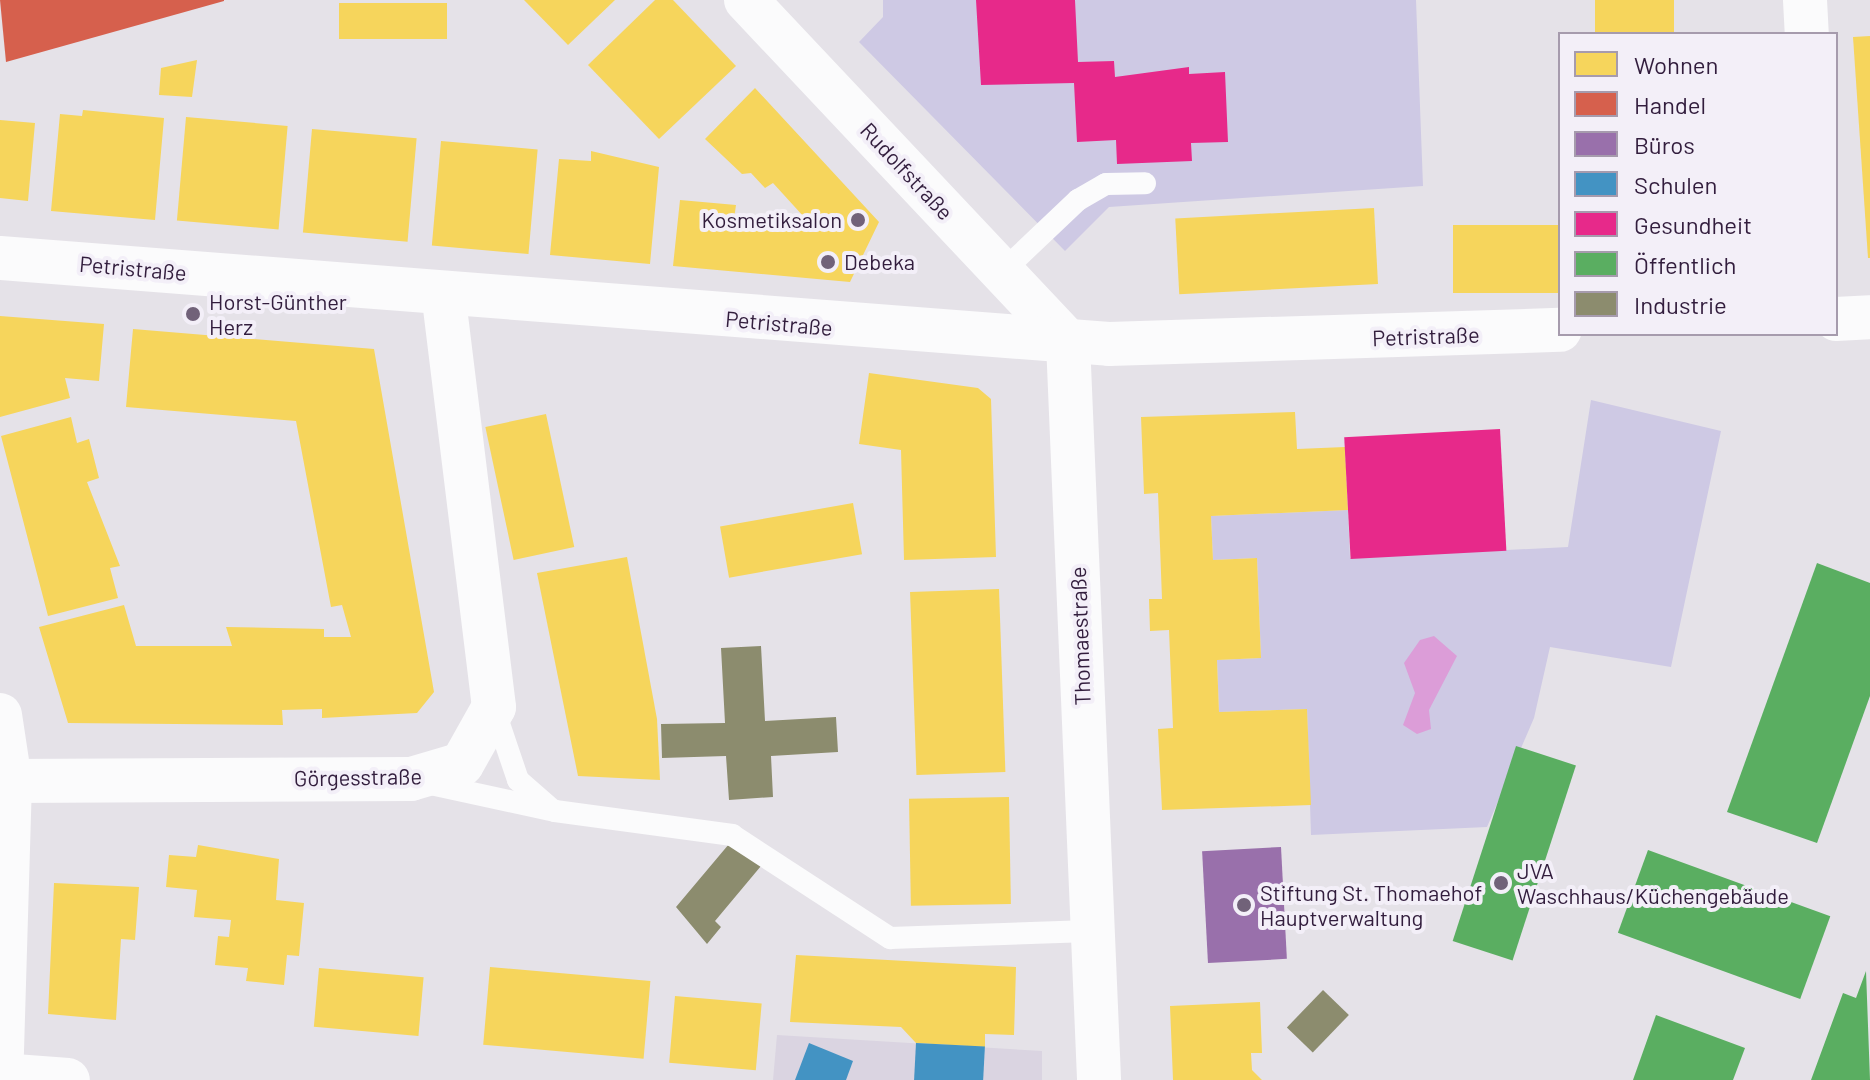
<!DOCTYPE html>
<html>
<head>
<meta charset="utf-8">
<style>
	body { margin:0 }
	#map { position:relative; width:1870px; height:1080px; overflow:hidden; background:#e5e2e8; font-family:Barlow,sans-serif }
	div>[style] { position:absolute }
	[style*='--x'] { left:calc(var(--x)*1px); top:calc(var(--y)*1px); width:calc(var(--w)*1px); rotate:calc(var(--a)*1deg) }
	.built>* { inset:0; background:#dad4e1 }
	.green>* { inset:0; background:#cec9e4 }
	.water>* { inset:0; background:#dc9dd8 }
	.homes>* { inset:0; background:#f6d55c; transform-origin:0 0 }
	.shops>* { inset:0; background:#d6604d }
	.offices>* { inset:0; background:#9970ab; transform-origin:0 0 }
	.schools>* { inset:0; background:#4393c3; transform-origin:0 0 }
	.health>* { inset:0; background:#e7298a; transform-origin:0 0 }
	.public>* { inset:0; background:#5aae61; transform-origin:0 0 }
	.industry>* { inset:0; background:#8c8c6e; transform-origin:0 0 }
	.service>* { height:22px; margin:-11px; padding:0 11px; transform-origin:11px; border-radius:11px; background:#fbfbfc }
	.minor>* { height:44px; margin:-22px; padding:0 22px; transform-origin:22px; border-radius:22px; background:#fbfbfc }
	.dots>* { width:22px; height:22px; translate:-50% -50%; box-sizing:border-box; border:4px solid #f3eff8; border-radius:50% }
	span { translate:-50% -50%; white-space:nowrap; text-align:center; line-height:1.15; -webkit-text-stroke:8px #f3eff8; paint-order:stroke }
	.street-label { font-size:22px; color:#321d3d }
	.poi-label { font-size:22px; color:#321d3d }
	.right { translate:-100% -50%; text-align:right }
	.left { translate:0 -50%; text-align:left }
	.legend { position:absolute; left:1558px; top:32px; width:280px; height:304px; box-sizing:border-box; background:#f3eff8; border:2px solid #a69bad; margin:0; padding:10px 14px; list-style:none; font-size:24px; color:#321d3d }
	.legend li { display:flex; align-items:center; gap:16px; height:40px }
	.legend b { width:40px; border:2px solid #a69bad }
</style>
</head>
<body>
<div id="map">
	<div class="built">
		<i style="clip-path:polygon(777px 1035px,1042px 1051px,1042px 1080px,773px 1080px)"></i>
	</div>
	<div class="green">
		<i style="clip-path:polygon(883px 0,1416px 0,1423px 186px,1109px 207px,1065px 251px,859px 42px,883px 17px)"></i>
		<i style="clip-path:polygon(1591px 400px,1721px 431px,1671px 667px,1550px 647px,1534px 718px,1487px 827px,1311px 835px,1307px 709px,1219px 712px,1217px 660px,1261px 658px,1257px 558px,1213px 560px,1211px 516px,1348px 510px,1350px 558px,1568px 547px)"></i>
	</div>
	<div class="water">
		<i style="clip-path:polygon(1434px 636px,1457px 656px,1429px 710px,1431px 729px,1417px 734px,1403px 725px,1415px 693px,1404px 663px,1420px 640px)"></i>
	</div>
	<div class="homes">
		<i style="clip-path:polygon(524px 0,615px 0,568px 45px)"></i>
		<i style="clip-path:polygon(655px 0,673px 0,736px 66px,659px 139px,588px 65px)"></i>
		<i style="left:1595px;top:0;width:79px;height:34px"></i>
		<i style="left:447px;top:3px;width:36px;height:108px;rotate:90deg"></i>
		<i style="clip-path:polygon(1870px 36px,1870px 258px,1868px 258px,1853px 37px)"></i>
		<i style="clip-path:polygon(197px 60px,192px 97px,159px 95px,161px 68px)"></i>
		<i style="clip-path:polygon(755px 88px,879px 222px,850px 282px,673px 266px,680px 200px,736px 205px,734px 219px,799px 227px,804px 217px,773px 183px,765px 188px,751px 173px,742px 174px,705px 139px)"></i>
		<i style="clip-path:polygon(83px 110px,164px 118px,155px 220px,51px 211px,60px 114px,82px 116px)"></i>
		<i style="left:186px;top:117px;width:102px;height:104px;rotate:5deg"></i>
		<i style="clip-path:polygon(0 120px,35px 123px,28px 201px,0 198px)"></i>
		<i style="left:312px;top:129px;width:105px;height:104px;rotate:5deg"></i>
		<i style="left:441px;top:141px;width:97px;height:105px;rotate:5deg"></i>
		<i style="clip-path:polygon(591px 151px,659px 167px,650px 264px,550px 255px,559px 159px,591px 161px)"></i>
		<i style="left:1374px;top:208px;width:76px;height:199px;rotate:87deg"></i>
		<i style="left:1560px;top:225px;width:68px;height:107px;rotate:90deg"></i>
		<i style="clip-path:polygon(0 316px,104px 324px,99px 381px,65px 378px,70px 398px,0 417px)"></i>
		<i style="clip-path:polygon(133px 329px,374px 349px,434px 692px,417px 713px,322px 718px,322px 709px,282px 710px,283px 725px,68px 723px,39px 627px,124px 605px,136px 646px,232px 646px,226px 627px,324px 629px,324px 637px,351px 637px,342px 605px,331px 607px,296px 421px,126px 407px)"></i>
		<i style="clip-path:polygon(869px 373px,978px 388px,991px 399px,996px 557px,904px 560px,901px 450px,859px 444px)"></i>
		<i style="clip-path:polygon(1295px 412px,1297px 449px,1345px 447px,1348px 510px,1211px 516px,1213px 560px,1257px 558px,1261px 658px,1217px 660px,1219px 712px,1307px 709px,1311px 805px,1162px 810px,1158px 729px,1173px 728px,1169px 630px,1150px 631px,1149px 599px,1162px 599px,1158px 493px,1144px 494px,1141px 417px)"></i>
		<i style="left:546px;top:414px;width:136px;height:62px;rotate:78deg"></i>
		<i style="clip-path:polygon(71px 417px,77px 443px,89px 439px,99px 478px,87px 482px,120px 566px,110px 568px,118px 598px,48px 616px,1px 436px)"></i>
		<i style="left:853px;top:503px;width:52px;height:135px;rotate:80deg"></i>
		<i style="clip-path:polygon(627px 557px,657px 719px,660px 780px,578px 776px,537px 573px)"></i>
		<i style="left:999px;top:589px;width:183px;height:89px;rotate:88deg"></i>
		<i style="left:1009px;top:797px;width:107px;height:100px;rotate:89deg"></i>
		<i style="clip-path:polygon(198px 845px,279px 859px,276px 900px,304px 903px,299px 956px,287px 955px,284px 985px,246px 981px,248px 968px,215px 965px,218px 936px,229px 937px,231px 920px,194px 917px,197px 890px,166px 887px,169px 855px,196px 857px)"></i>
		<i style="clip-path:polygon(54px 883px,139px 887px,135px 940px,121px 939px,116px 1020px,48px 1014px)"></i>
		<i style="clip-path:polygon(796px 955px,1016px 967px,1014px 1035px,985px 1034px,985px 1047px,916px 1043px,901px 1027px,790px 1022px)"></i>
		<i style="left:490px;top:967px;width:161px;height:78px;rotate:5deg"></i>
		<i style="left:319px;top:968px;width:105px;height:59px;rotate:5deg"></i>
		<i style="left:675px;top:996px;width:87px;height:67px;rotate:5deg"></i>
		<i style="clip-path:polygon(1260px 1002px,1262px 1053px,1251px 1053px,1252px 1070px,1262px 1080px,1173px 1080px,1170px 1006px)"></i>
	</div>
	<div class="shops">
		<i style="clip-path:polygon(0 0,224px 0,224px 1px,6px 62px)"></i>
	</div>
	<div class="offices">
		<i style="left:1281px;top:847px;width:112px;height:79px;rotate:87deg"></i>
	</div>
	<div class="schools">
		<i style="clip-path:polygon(809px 1043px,853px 1061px,846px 1080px,795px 1080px)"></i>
		<i style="left:916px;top:1043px;width:69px;height:37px;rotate:3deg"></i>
	</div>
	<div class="health">
		<i style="clip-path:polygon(976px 0,1075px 0,1078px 62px,1114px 61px,1115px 77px,1189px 67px,1189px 74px,1225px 72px,1228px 142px,1191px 143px,1192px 161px,1117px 164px,1116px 140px,1077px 142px,1074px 83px,981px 85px)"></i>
		<i style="left:1500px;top:429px;width:122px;height:156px;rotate:87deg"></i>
	</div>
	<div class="public">
		<i style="clip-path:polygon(1817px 563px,1870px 583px,1870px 696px,1817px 843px,1727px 812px)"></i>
		<i style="left:1516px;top:746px;width:63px;height:205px;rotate:18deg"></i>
		<i style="left:1648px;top:850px;width:194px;height:88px;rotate:20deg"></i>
		<i style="clip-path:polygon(1866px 971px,1870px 1080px,1811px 1080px,1843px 993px,1856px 998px)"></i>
		<i style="clip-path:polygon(1656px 1015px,1745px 1048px,1733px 1080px,1633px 1080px)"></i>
	</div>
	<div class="industry">
		<i style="clip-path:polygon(761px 646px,765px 721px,836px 717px,838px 752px,771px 756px,773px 797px,729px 800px,726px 756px,662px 758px,661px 724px,725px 723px,721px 648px)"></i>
		<i style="clip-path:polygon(729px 844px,761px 866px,715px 921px,721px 927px,707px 944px,676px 907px)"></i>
		<i style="left:1323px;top:990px;width:36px;height:52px;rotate:44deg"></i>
	</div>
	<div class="service">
		<i style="--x:1002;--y:272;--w:105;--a:-43.5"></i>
		<i style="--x:1078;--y:200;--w:32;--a:-30"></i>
		<i style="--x:1106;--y:184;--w:39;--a:-1"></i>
		<i style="--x:494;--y:709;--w:75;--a:71.3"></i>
		<i style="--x:518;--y:780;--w:43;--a:41.2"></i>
		<i style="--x:426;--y:783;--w:132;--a:12.2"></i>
		<i style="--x:555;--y:811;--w:179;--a:7.7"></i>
		<i style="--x:732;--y:835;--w:189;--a:33.1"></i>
		<i style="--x:890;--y:938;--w:199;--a:-2"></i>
	</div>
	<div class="minor">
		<i style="--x:746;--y:0;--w:470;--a:46.7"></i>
		<i style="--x:1068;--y:342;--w:739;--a:87.59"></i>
		<i style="--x:1805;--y:0;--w:34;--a:87"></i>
		<i style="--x:0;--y:258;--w:1112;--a:4.43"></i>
		<i style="--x:1109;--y:344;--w:451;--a:-1.8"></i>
		<i style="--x:1836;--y:319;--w:34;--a:-3"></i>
		<i style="--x:0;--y:715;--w:67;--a:81.4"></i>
		<i style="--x:10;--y:781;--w:299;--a:91.7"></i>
		<i style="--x:10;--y:781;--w:401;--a:-0.3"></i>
		<i style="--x:411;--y:779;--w:53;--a:-16.4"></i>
		<i style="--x:462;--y:764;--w:65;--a:-60.7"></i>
		<i style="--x:494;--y:707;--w:416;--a:-97"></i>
		<i style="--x:1;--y:1075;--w:67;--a:4.3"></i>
	</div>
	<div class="dots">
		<i style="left:858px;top:220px;background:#716279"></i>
		<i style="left:828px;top:262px;background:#716279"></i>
		<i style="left:193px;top:314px;background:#716279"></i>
		<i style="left:1501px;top:883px;background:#716279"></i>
		<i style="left:1244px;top:905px;background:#716279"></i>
	</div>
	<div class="street-label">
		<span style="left:907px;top:171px;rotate:47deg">Rudolfstraße</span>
		<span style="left:133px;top:268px;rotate:5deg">Petristraße</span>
		<span style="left:779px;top:323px;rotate:5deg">Petristraße</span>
		<span style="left:1426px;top:336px;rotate:-2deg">Petristraße</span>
		<span style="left:1080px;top:636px;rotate:-92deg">Thomaestraße</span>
		<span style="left:358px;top:777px;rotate:-1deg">Görgesstraße</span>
	</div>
	<div class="poi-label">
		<span class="right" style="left:842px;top:220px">Kosmetiksalon</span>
		<span class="left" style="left:844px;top:262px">Debeka</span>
		<span class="left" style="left:209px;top:314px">Horst-Günther<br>Herz</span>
		<span class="left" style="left:1517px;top:883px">JVA<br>Waschhaus/Küchengebäude</span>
		<span class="left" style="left:1260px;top:905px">Stiftung St. Thomaehof<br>Hauptverwaltung</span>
	</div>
	<ul class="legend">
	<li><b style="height:22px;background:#f6d55c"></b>Wohnen</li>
	<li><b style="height:22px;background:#d6604d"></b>Handel</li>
	<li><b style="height:22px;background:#9970ab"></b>Büros</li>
	<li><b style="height:22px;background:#4393c3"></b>Schulen</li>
	<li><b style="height:22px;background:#e7298a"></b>Gesundheit</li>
	<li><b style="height:22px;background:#5aae61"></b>Öffentlich</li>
	<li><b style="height:22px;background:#8c8c6e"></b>Industrie</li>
	</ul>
</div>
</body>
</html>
